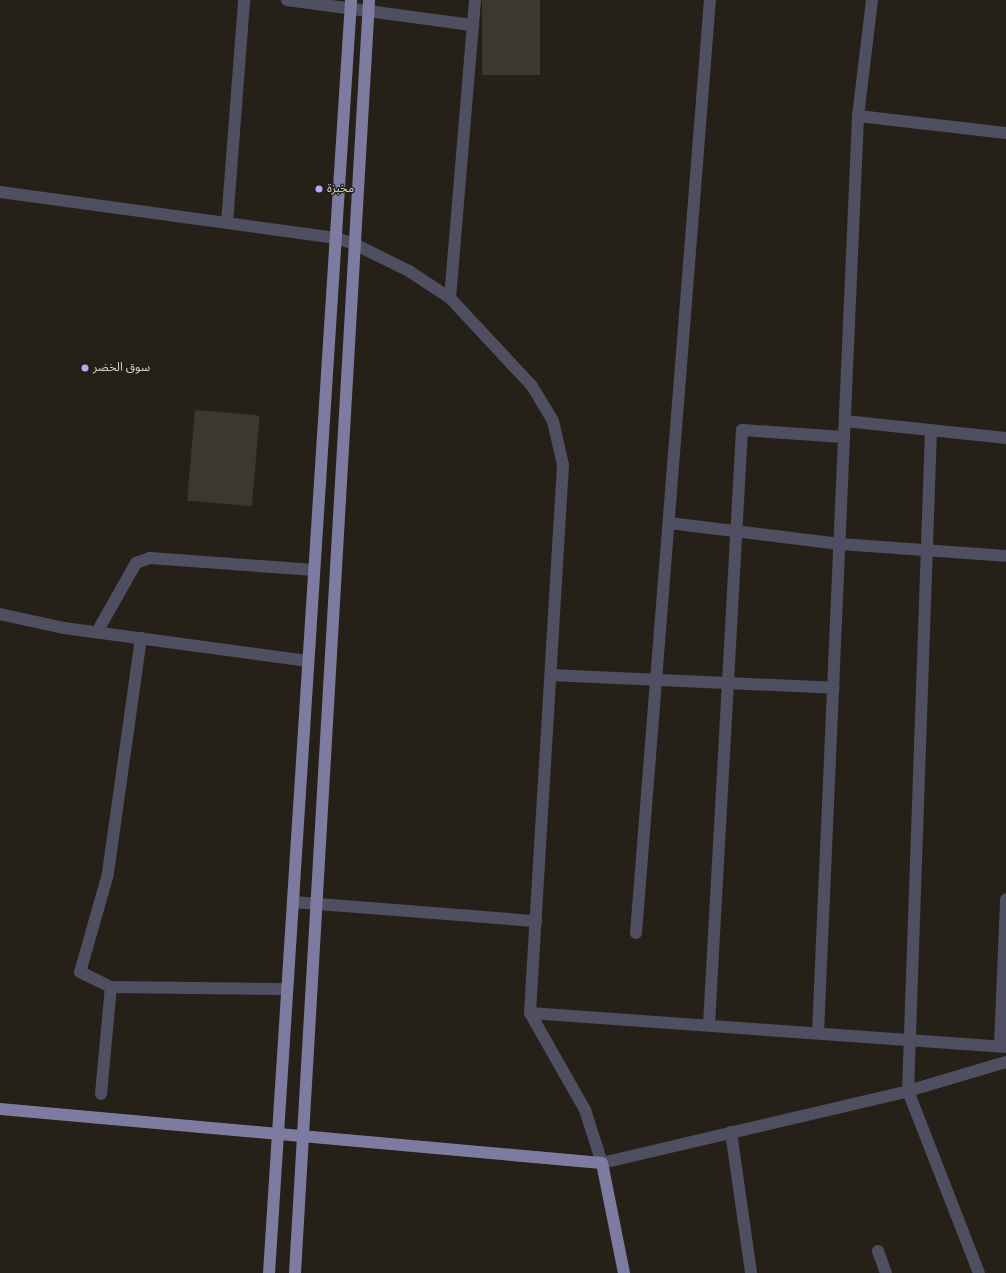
<!DOCTYPE html>
<html>
<head>
<meta charset="utf-8">
<style>
	body { margin:0 }
	#map { position:relative; width:1006px; height:1273px; overflow:hidden; background:#252118; font-family:Figtree,"Noto Sans Arabic",sans-serif }
	div>[style] { position:absolute }
	[style*='--x'] { left:calc(var(--x)*1px); top:calc(var(--y)*1px); width:calc(var(--w)*1px); rotate:calc(var(--a)*1deg) }
	.building>* { inset:0; background:#3c382e; transform-origin:0 0 }
	.minor>* { height:12px; margin:-6px; padding:0 6px; transform-origin:6px; border-radius:6px; background:#4f4f61 }
	.major>* { height:12px; margin:-6px; padding:0 6px; transform-origin:6px; border-radius:6px; background:#7d7ca0 }
	.dots>* { width:11px; height:11px; translate:-50% -50%; box-sizing:border-box; border:2px solid #252118; border-radius:50% }
	span { translate:-50% -50%; white-space:nowrap; text-align:center; line-height:1.15; -webkit-text-stroke:3px #252118; paint-order:stroke }
	.poi-label { font-size:12px; color:#d5d3cd }
	.left { translate:0 -50%; text-align:left }
</style>
</head>
<body>
<div id="map">
	<div class="building">
		<i style="left:482px;top:0;width:58px;height:75px"></i>
		<i style="left:195px;top:410px;width:65px;height:91px;rotate:5deg"></i>
	</div>
	<div class="minor">
		<i style="--x:287;--y:0;--w:188;--a:7.7"></i>
		<i style="--x:858;--y:116;--w:149;--a:6.6"></i>
		<i style="--x:0;--y:192;--w:339;--a:7.8"></i>
		<i style="--x:336;--y:238;--w:19;--a:18"></i>
		<i style="--x:354;--y:244;--w:61;--a:26.1"></i>
		<i style="--x:409;--y:271;--w:49;--a:33.4"></i>
		<i style="--x:450;--y:298;--w:120;--a:47"></i>
		<i style="--x:532;--y:386;--w:41;--a:59"></i>
		<i style="--x:553;--y:421;--w:45;--a:77.2"></i>
		<i style="--x:563;--y:465;--w:549;--a:93.45"></i>
		<i style="--x:530;--y:1013;--w:112;--a:60.4"></i>
		<i style="--x:585;--y:1110;--w:56;--a:72.2"></i>
		<i style="--x:602;--y:1163;--w:314;--a:-13.2"></i>
		<i style="--x:908;--y:1091;--w:102;--a:-16.5"></i>
		<i style="--x:227;--y:223;--w:224;--a:-85.6"></i>
		<i style="--x:450;--y:298;--w:299;--a:-85.2"></i>
		<i style="--x:845;--y:421;--w:162;--a:6"></i>
		<i style="--x:931;--y:430;--w:661;--a:91.99"></i>
		<i style="--x:908;--y:1091;--w:195;--a:68.7"></i>
		<i style="--x:669;--y:523;--w:172;--a:7"></i>
		<i style="--x:840;--y:544;--w:166;--a:4.1"></i>
		<i style="--x:0;--y:614;--w:66;--a:12.3"></i>
		<i style="--x:64;--y:628;--w:246;--a:7.7"></i>
		<i style="--x:97;--y:632;--w:79;--a:-60.5"></i>
		<i style="--x:136;--y:563;--w:15;--a:-20"></i>
		<i style="--x:150;--y:558;--w:164;--a:4.2"></i>
		<i style="--x:141;--y:638;--w:238;--a:98"></i>
		<i style="--x:108;--y:874;--w:102;--a:105.9"></i>
		<i style="--x:80;--y:972;--w:34;--a:26"></i>
		<i style="--x:111;--y:987;--w:176;--a:0.7"></i>
		<i style="--x:551;--y:675;--w:283;--a:2.6"></i>
		<i style="--x:293;--y:902;--w:244;--a:4.5"></i>
		<i style="--x:636;--y:933;--w:936;--a:-85.47"></i>
		<i style="--x:530;--y:1013;--w:477;--a:4.1"></i>
		<i style="--x:709;--y:1025;--w:596;--a:-86.83"></i>
		<i style="--x:742;--y:430;--w:102;--a:3.9"></i>
		<i style="--x:818;--y:1033;--w:918;--a:-87.5"></i>
		<i style="--x:858;--y:116;--w:117;--a:-83.1"></i>
		<i style="--x:1000;--y:1045;--w:146;--a:-87.6"></i>
		<i style="--x:101;--y:1094;--w:107;--a:-84.7"></i>
		<i style="--x:731;--y:1132;--w:142;--a:81.9"></i>
		<i style="--x:878;--y:1251;--w:23;--a:70"></i>
	</div>
	<div class="major">
		<i style="--x:0;--y:1109;--w:604;--a:5.13"></i>
		<i style="--x:602;--y:1163;--w:112;--a:78.7"></i>
		<i style="--x:269;--y:1273;--w:1276;--a:-86.31"></i>
		<i style="--x:295;--y:1273;--w:1275;--a:-86.67"></i>
	</div>
	<div class="dots">
		<i style="left:319px;top:189px;background:#b1adfa"></i>
		<i style="left:85px;top:368px;background:#b1adfa"></i>
	</div>
	<div class="poi-label">
		<span class="left" style="left:327px;top:189px">مخبزة</span>
		<span class="left" style="left:93px;top:368px">سوق الخضر</span>
	</div>
</div>
</body>
</html>
